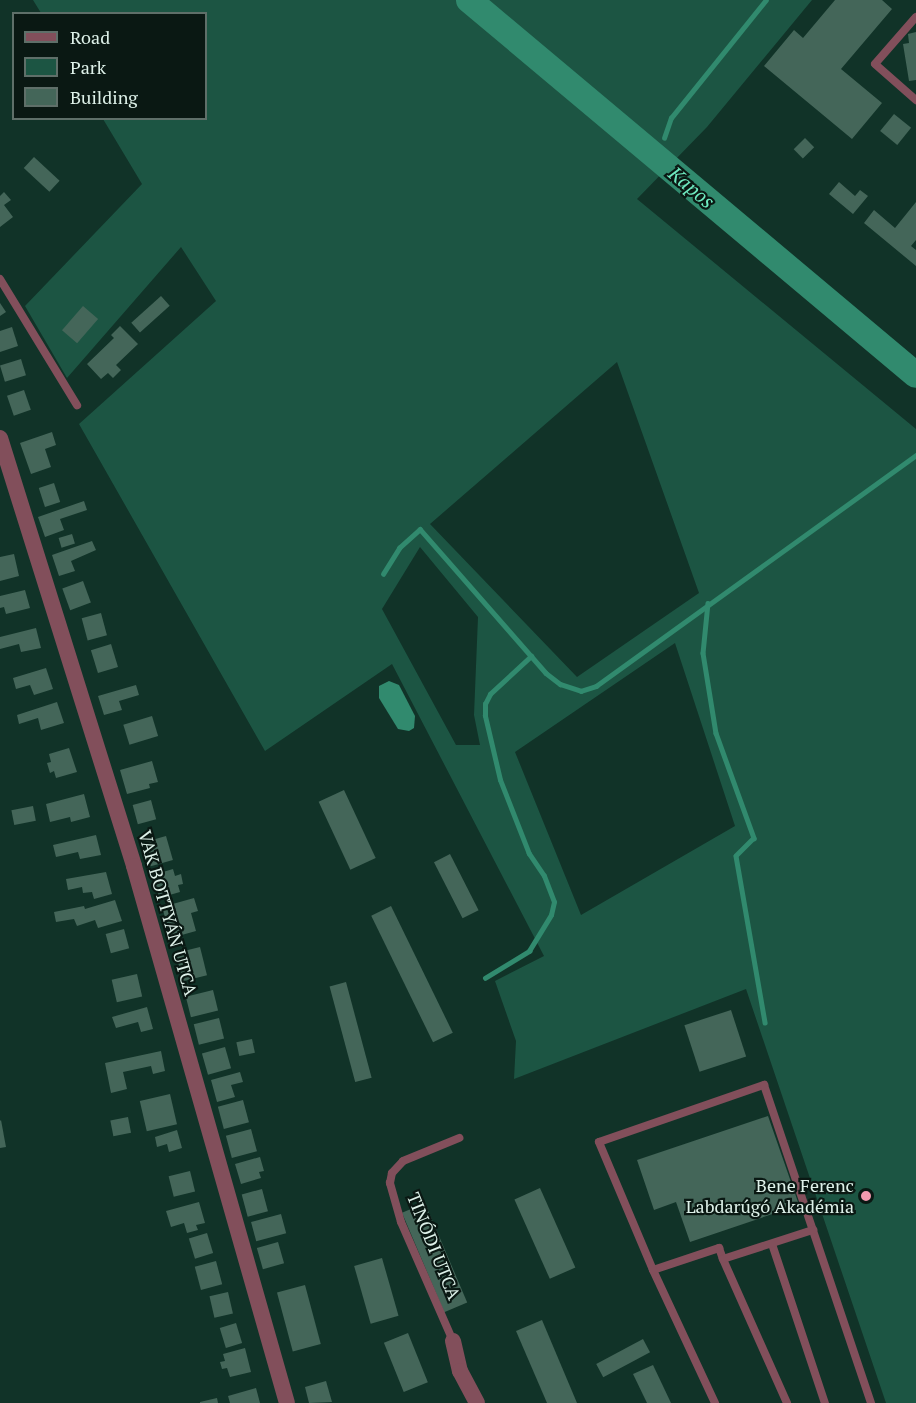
<!DOCTYPE html>
<html>
<head>
<meta charset="utf-8">
<style>
	body { margin:0 }
	#map { position:relative; width:916px; height:1403px; overflow:hidden; background:#113328; font-family:"PT Serif",serif }
	div>[style] { position:absolute }
	[style*='--x'] { left:calc(var(--x)*1px); top:calc(var(--y)*1px); width:calc(var(--w)*1px); rotate:calc(var(--a)*1deg) }
	.green>* { inset:0; background:#1c5543 }
	.water>* { inset:0; background:#318a6e }
	.stream>* { height:4.5px; margin:-2.25px; padding:0 2.25px; transform-origin:2.25px; border-radius:2.25px; background:#318a6e }
	.river>* { height:26px; margin:-13px; padding:0 13px; transform-origin:13px; border-radius:13px; background:#318a6e }
	.building>* { inset:0; background:#446659; transform-origin:0 0 }
	.lane>* { height:8px; margin:-4px; padding:0 4px; transform-origin:4px; border-radius:4px; background:#824f5b }
	.street>* { height:16px; margin:-8px; padding:0 8px; transform-origin:8px; border-radius:8px; background:#824f5b }
	.dots>* { width:16px; height:16px; translate:-50% -50%; box-sizing:border-box; border:3px solid #0a1813; border-radius:50% }
	span { translate:-50% -50%; white-space:nowrap; text-align:center; line-height:1.15; -webkit-text-stroke:4.5px #0a1813; paint-order:stroke }
	.street-label { font-size:18px; color:#def1e9 }
	.poi-label { font-size:18px; color:#def1e9 }
	.right { translate:-100% -50%; text-align:right }
	.water-label { font-size:20px; color:#6ee8bf; font-style:italic }
	.legend { position:absolute; left:12px; top:12px; width:195px; height:108px; box-sizing:border-box; background:#0a1813; border:2px solid #5f6f69; margin:0; padding:8px 10px; list-style:none; font-size:18px; color:#def1e9 }
	.legend li { display:flex; align-items:center; gap:12px; height:30px }
	.legend b { width:30px; border:2px solid #5f6f69 }
</style>
</head>
<body>
<div id="map">
	<div class="green">
		<i style="clip-path:polygon(evenodd,33px 0,812px 0,707px 127px,637px 199px,916px 429px,916px 1403px,886px 1403px,746px 989px,514px 1079px,516px 1041px,495px 981px,544px 956px,392px 664px,265px 751px,79px 424px,216px 301px,181px 247px,67px 378px,25px 306px,142px 184px,103px 119px,206px 118px,206px 14px,41px 13px,33px 0,617px 362px,699px 593px,577px 677px,430px 524px,617px 362px,33px 0,420px 547px,478px 617px,474px 715px,480px 745px,456px 745px,382px 609px,420px 547px,33px 0,675px 643px,735px 826px,581px 915px,515px 752px,675px 643px)"></i>
	</div>
	<div class="water">
		<i style="clip-path:polygon(389px 681px,399px 685px,415px 716px,414px 728px,409px 731px,398px 729px,379px 698px,379px 686px)"></i>
	</div>
	<div class="stream">
		<i style="--x:664;--y:138;--w:21;--a:-71"></i>
		<i style="--x:671;--y:118;--w:151;--a:-51.2"></i>
		<i style="--x:655;--y:157;--w:9;--a:-54"></i>
		<i style="--x:383;--y:574;--w:31;--a:-58"></i>
		<i style="--x:399;--y:548;--w:28;--a:-42"></i>
		<i style="--x:420;--y:529;--w:191;--a:48.8"></i>
		<i style="--x:546;--y:673;--w:18;--a:38"></i>
		<i style="--x:560;--y:684;--w:22;--a:18"></i>
		<i style="--x:581;--y:691;--w:16;--a:-18"></i>
		<i style="--x:596;--y:686;--w:395;--a:-35.8"></i>
		<i style="--x:708;--y:603;--w:50;--a:95.7"></i>
		<i style="--x:703;--y:653;--w:81;--a:80.8"></i>
		<i style="--x:716;--y:733;--w:112;--a:70.1"></i>
		<i style="--x:754;--y:838;--w:25;--a:135"></i>
		<i style="--x:736;--y:856;--w:169;--a:80.1"></i>
		<i style="--x:485;--y:978;--w:52;--a:-31.5"></i>
		<i style="--x:529;--y:951;--w:42;--a:-58.6"></i>
		<i style="--x:551;--y:915;--w:13;--a:-77"></i>
		<i style="--x:554;--y:902;--w:28;--a:-111"></i>
		<i style="--x:544;--y:876;--w:27;--a:-124"></i>
		<i style="--x:529;--y:854;--w:79;--a:-111.4"></i>
		<i style="--x:500;--y:780;--w:66;--a:-103.2"></i>
		<i style="--x:485;--y:716;--w:12;--a:-90"></i>
		<i style="--x:485;--y:704;--w:11;--a:-63"></i>
		<i style="--x:490;--y:694;--w:56;--a:-42.8"></i>
	</div>
	<div class="river">
		<i style="--x:469;--y:0;--w:583;--a:39.99"></i>
	</div>
	<div class="building">
		<i style="clip-path:polygon(835px 0,882px 0,892px 9px,841px 69px,882px 103px,852px 139px,764px 66px,794px 30px,803px 38px)"></i>
		<i style="clip-path:polygon(916px 32px,916px 80px,909px 81px,903px 44px,909px 43px,908px 34px)"></i>
		<i style="left:894px;top:114px;width:22px;height:22px;rotate:39deg"></i>
		<i style="left:805px;top:138px;width:13px;height:16px;rotate:45deg"></i>
		<i style="left:34px;top:157px;width:35px;height:15px;rotate:43deg"></i>
		<i style="clip-path:polygon(839px 182px,855px 196px,860px 190px,868px 196px,853px 214px,829px 194px)"></i>
		<i style="clip-path:polygon(4px 192px,11px 200px,4px 205px,13px 217px,0 227px,0 196px)"></i>
		<i style="clip-path:polygon(916px 202px,916px 240px,911px 246px,916px 250px,916px 266px,864px 223px,874px 210px,895px 228px)"></i>
		<i style="left:161px;top:296px;width:13px;height:40px;rotate:48deg"></i>
		<i style="clip-path:polygon(0 303px,6px 312px,0 316px)"></i>
		<i style="left:83px;top:306px;width:20px;height:32px;rotate:41deg"></i>
		<i style="clip-path:polygon(120px 326px,138px 344px,116px 365px,121px 370px,113px 378px,108px 373px,101px 379px,87px 364px,114px 338px,111px 335px)"></i>
		<i style="clip-path:polygon(12px 327px,18px 346px,0 352px,0 331px)"></i>
		<i style="left:21px;top:359px;width:17px;height:22px;rotate:73deg"></i>
		<i style="left:24px;top:390px;width:21px;height:18px;rotate:71deg"></i>
		<i style="clip-path:polygon(52px 432px,56px 445px,45px 449px,51px 467px,31px 474px,20px 443px)"></i>
		<i style="left:54px;top:483px;width:20px;height:16px;rotate:72deg"></i>
		<i style="clip-path:polygon(84px 501px,87px 510px,60px 519px,64px 530px,45px 537px,38px 517px)"></i>
		<i style="left:72px;top:534px;width:10px;height:14px;rotate:73deg"></i>
		<i style="clip-path:polygon(92px 541px,96px 550px,71px 561px,75px 571px,59px 576px,52px 555px)"></i>
		<i style="clip-path:polygon(14px 554px,19px 576px,0 581px,0 557px)"></i>
		<i style="left:83px;top:581px;width:23px;height:22px;rotate:70deg"></i>
		<i style="clip-path:polygon(25px 590px,30px 608px,6px 614px,4px 607px,0 608px,0 596px)"></i>
		<i style="left:101px;top:613px;width:23px;height:20px;rotate:75deg"></i>
		<i style="clip-path:polygon(36px 628px,41px 648px,21px 652px,19px 644px,0 649px,0 637px)"></i>
		<i style="left:111px;top:644px;width:24px;height:21px;rotate:73deg"></i>
		<i style="clip-path:polygon(46px 668px,53px 689px,34px 695px,30px 685px,16px 689px,13px 678px)"></i>
		<i style="clip-path:polygon(136px 685px,139px 695px,119px 701px,122px 710px,104px 715px,98px 696px)"></i>
		<i style="clip-path:polygon(57px 702px,64px 723px,41px 730px,38px 718px,19px 724px,17px 715px)"></i>
		<i style="left:152px;top:716px;width:21px;height:30px;rotate:73deg"></i>
		<i style="clip-path:polygon(69px 748px,77px 772px,56px 778px,54px 771px,50px 773px,47px 763px,51px 762px,49px 754px)"></i>
		<i style="clip-path:polygon(152px 761px,158px 782px,149px 784px,150px 788px,127px 794px,120px 770px)"></i>
		<i style="left:344px;top:790px;width:75px;height:28px;rotate:65deg"></i>
		<i style="clip-path:polygon(84px 794px,90px 817px,71px 822px,70px 817px,50px 822px,46px 804px)"></i>
		<i style="left:151px;top:800px;width:20px;height:19px;rotate:75deg"></i>
		<i style="left:33px;top:806px;width:15px;height:22px;rotate:79deg"></i>
		<i style="clip-path:polygon(96px 835px,101px 855px,80px 859px,78px 852px,56px 857px,53px 845px)"></i>
		<i style="left:166px;top:836px;width:25px;height:23px;rotate:74deg"></i>
		<i style="left:450px;top:854px;width:63px;height:18px;rotate:63deg"></i>
		<i style="clip-path:polygon(173px 869px,175px 876px,181px 874px,183px 884px,178px 885px,180px 892px,159px 898px,153px 875px)"></i>
		<i style="clip-path:polygon(106px 872px,112px 894px,94px 899px,92px 892px,83px 893px,82px 887px,68px 890px,66px 879px)"></i>
		<i style="clip-path:polygon(194px 898px,198px 911px,191px 913px,196px 931px,171px 938px,162px 907px)"></i>
		<i style="clip-path:polygon(115px 900px,122px 921px,98px 928px,95px 920px,77px 926px,74px 919px,56px 922px,54px 912px,84px 906px,85px 909px)"></i>
		<i style="left:391px;top:906px;width:141px;height:22px;rotate:64deg"></i>
		<i style="left:124px;top:929px;width:20px;height:19px;rotate:75deg"></i>
		<i style="left:200px;top:947px;width:29px;height:25px;rotate:76deg"></i>
		<i style="left:137px;top:974px;width:23px;height:26px;rotate:77deg"></i>
		<i style="left:346px;top:982px;width:99px;height:17px;rotate:75deg"></i>
		<i style="left:213px;top:990px;width:21px;height:28px;rotate:76deg"></i>
		<i style="clip-path:polygon(147px 1007px,153px 1029px,141px 1032px,138px 1022px,116px 1028px,112px 1017px)"></i>
		<i style="left:731px;top:1010px;width:49px;height:49px;rotate:72deg"></i>
		<i style="left:219px;top:1018px;width:21px;height:26px;rotate:76deg"></i>
		<i style="left:252px;top:1039px;width:14px;height:16px;rotate:78deg"></i>
		<i style="left:225px;top:1047px;width:22px;height:24px;rotate:74deg"></i>
		<i style="clip-path:polygon(161px 1051px,165px 1071px,153px 1074px,151px 1066px,123px 1072px,127px 1089px,111px 1093px,105px 1063px)"></i>
		<i style="clip-path:polygon(240px 1072px,243px 1082px,231px 1085px,235px 1097px,217px 1102px,211px 1080px)"></i>
		<i style="left:170px;top:1094px;width:31px;height:31px;rotate:77deg"></i>
		<i style="left:243px;top:1100px;width:23px;height:26px;rotate:75deg"></i>
		<i style="clip-path:polygon(768px 1116px,799px 1205px,690px 1242px,676px 1202px,654px 1210px,637px 1160px)"></i>
		<i style="left:128px;top:1117px;width:16px;height:18px;rotate:79deg"></i>
		<i style="clip-path:polygon(1px 1120px,6px 1147px,0 1148px,0 1121px)"></i>
		<i style="left:251px;top:1129px;width:23px;height:26px;rotate:75deg"></i>
		<i style="clip-path:polygon(177px 1130px,182px 1148px,169px 1152px,167px 1144px,157px 1147px,155px 1137px)"></i>
		<i style="clip-path:polygon(260px 1157px,264px 1171px,259px 1172px,261px 1178px,241px 1184px,235px 1164px)"></i>
		<i style="left:190px;top:1171px;width:21px;height:22px;rotate:76deg"></i>
		<i style="left:540px;top:1188px;width:87px;height:28px;rotate:66deg"></i>
		<i style="left:262px;top:1189px;width:23px;height:21px;rotate:75deg"></i>
		<i style="clip-path:polygon(199px 1202px,205px 1223px,196px 1225px,198px 1230px,187px 1233px,184px 1223px,171px 1227px,166px 1211px)"></i>
		<i style="left:425px;top:1203px;width:108px;height:25px;rotate:67deg"></i>
		<i style="left:281px;top:1214px;width:20px;height:31px;rotate:75deg"></i>
		<i style="left:207px;top:1233px;width:21px;height:19px;rotate:73deg"></i>
		<i style="left:278px;top:1242px;width:22px;height:22px;rotate:74deg"></i>
		<i style="left:382px;top:1258px;width:60px;height:29px;rotate:74deg"></i>
		<i style="left:216px;top:1261px;width:24px;height:22px;rotate:75deg"></i>
		<i style="left:305px;top:1285px;width:61px;height:29px;rotate:75deg"></i>
		<i style="left:228px;top:1292px;width:22px;height:19px;rotate:77deg"></i>
		<i style="clip-path:polygon(542px 1320px,577px 1403px,547px 1403px,516px 1331px)"></i>
		<i style="left:236px;top:1323px;width:21px;height:17px;rotate:73deg"></i>
		<i style="left:408px;top:1333px;width:53px;height:26px;rotate:68deg"></i>
		<i style="left:643px;top:1339px;width:15px;height:53px;rotate:62deg"></i>
		<i style="clip-path:polygon(245px 1348px,251px 1372px,230px 1377px,227px 1368px,222px 1369px,220px 1362px,225px 1361px,223px 1354px)"></i>
		<i style="clip-path:polygon(653px 1365px,671px 1403px,647px 1403px,633px 1374px)"></i>
		<i style="clip-path:polygon(326px 1381px,332px 1402px,309px 1403px,305px 1387px)"></i>
		<i style="clip-path:polygon(256px 1388px,260px 1403px,230px 1403px,228px 1396px)"></i>
		<i style="clip-path:polygon(217px 1398px,218px 1403px,200px 1403px,200px 1402px)"></i>
	</div>
	<div class="lane">
		<i style="--x:916;--y:17;--w:62;--a:131.1"></i>
		<i style="--x:875;--y:64;--w:55;--a:41.3"></i>
		<i style="--x:0;--y:279;--w:148;--a:58.6"></i>
		<i style="--x:772;--y:1244;--w:168;--a:71.6"></i>
		<i style="--x:653;--y:1270;--w:70;--a:-18.4"></i>
		<i style="--x:719;--y:1248;--w:12;--a:70"></i>
		<i style="--x:453;--y:1341;--w:130;--a:-113.6"></i>
		<i style="--x:401;--y:1222;--w:41;--a:-105.8"></i>
		<i style="--x:390;--y:1183;--w:10;--a:-79"></i>
		<i style="--x:392;--y:1173;--w:16;--a:-47"></i>
		<i style="--x:403;--y:1161;--w:61;--a:-22.3"></i>
		<i style="--x:715;--y:1403;--w:147;--a:-115"></i>
		<i style="--x:653;--y:1270;--w:139;--a:-112.9"></i>
		<i style="--x:599;--y:1142;--w:175;--a:-19.1"></i>
		<i style="--x:764;--y:1085;--w:336;--a:71.4"></i>
		<i style="--x:787;--y:1403;--w:158;--a:-114"></i>
		<i style="--x:723;--y:1259;--w:95;--a:-17.9"></i>
	</div>
	<div class="street">
		<i style="--x:0;--y:438;--w:448;--a:72.6"></i>
		<i style="--x:134;--y:866;--w:558;--a:74.1"></i>
		<i style="--x:453;--y:1341;--w:31;--a:77"></i>
		<i style="--x:460;--y:1371;--w:36;--a:62"></i>
	</div>
	<div class="dots">
		<i style="left:866px;top:1196px;background:#f29aaf"></i>
	</div>
	<div class="street-label">
		<span style="left:168px;top:913px;rotate:74deg">VAK BOTTYÁN UTCA</span>
		<span style="left:434px;top:1246px;rotate:68deg">TINÓDI UTCA</span>
	</div>
	<div class="poi-label">
		<span class="right" style="left:854px;top:1196px">Bene Ferenc<br>Labdarúgó Akadémia</span>
	</div>
	<div class="water-label">
		<span style="left:692px;top:187px;rotate:40deg">Kapos</span>
	</div>
	<ul class="legend">
	<li><b style="height:8px;background:#824f5b"></b>Road</li>
	<li><b style="height:16px;background:#1c5543"></b>Park</li>
	<li><b style="height:16px;background:#446659"></b>Building</li>
	</ul>
</div>
</body>
</html>
